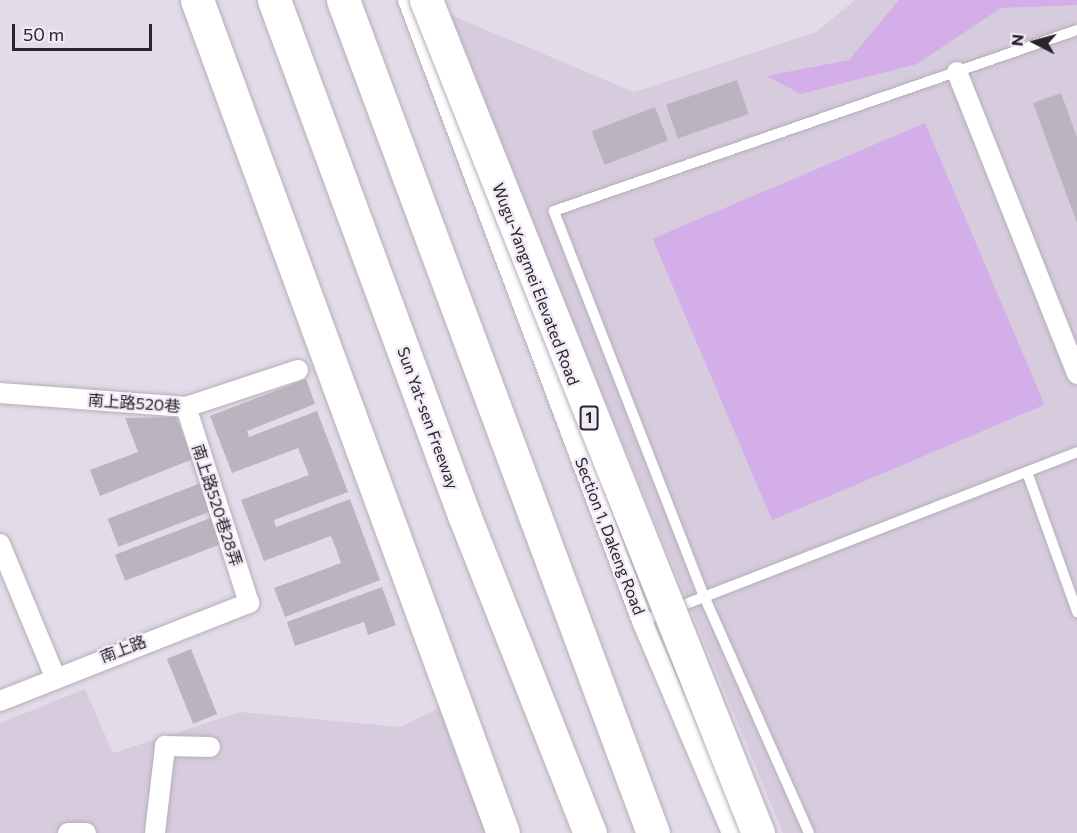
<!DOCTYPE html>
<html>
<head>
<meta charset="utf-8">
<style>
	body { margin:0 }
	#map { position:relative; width:1077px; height:833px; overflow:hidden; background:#e3dce8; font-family:Commissioner,"Noto Sans TC",sans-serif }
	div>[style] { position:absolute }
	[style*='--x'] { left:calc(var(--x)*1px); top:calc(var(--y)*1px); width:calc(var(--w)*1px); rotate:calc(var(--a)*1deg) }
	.built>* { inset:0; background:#d7ccde }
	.green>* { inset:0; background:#d4aee8; transform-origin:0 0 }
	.building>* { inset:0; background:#bbb4bf; transform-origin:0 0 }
	.roads { filter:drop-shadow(0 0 2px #b5afb9) drop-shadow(0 0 2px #b5afb9) }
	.lane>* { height:10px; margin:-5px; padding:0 5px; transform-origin:5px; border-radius:5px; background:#fff }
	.street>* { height:20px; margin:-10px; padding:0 10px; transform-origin:10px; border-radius:10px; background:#fff }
	.highway>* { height:33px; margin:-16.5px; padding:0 16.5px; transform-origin:16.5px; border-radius:16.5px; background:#fff }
	.bridges { filter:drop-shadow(0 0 2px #b5afb9) drop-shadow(0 0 2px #b5afb9) }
	.highway-bridge>* { height:33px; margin:-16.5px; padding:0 16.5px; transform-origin:16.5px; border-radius:16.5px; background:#fff }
	span { translate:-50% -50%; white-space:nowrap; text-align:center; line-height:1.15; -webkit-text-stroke:4.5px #f1e9f5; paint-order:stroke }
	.shield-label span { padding:2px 4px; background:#f1e9f5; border:2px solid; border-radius:4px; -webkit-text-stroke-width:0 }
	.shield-label { font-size:15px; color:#28262a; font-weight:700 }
	.street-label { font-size:16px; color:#28262a }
	.north { position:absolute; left:1005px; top:12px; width:60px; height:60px; -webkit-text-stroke:4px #f1e9f5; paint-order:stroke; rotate:276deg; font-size:16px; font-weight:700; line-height:24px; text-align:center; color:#28262a }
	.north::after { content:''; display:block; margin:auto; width:21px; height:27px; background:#28262a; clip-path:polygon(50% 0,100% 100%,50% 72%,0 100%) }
	.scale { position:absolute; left:12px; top:24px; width:140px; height:27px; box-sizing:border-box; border:3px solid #28262a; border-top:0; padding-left:8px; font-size:18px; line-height:21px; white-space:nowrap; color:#28262a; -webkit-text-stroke:4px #f1e9f5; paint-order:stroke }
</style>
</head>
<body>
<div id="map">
	<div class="built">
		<i style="clip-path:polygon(855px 0,1077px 0,1077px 833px,783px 833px,446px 13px,634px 92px,816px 32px)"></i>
		<i style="clip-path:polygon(85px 689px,113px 753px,240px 712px,400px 727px,452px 702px,499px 833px,0 833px,0 723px)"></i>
	</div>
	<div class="green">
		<i style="clip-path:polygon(899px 0,1077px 0,1077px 5px,1001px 8px,917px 64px,801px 94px,766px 76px,849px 60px)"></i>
		<i style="left:925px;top:123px;width:306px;height:296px;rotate:67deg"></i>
	</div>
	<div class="building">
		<i style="left:737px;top:80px;width:36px;height:75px;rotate:71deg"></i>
		<i style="clip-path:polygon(1061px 93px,1077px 137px,1077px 223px,1033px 103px)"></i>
		<i style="left:655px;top:107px;width:36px;height:68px;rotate:69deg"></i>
		<i style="clip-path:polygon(306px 379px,315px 404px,247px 431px,249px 437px,317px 411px,348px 492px,274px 520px,276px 527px,350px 499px,380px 580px,285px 617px,274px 588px,341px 563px,336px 549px,331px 536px,264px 561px,241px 500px,309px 475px,298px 448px,232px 473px,210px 416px)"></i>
		<i style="clip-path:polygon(176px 417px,193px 459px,100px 496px,90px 470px,138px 452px,125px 418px)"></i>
		<i style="left:201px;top:483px;width:30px;height:100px;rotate:69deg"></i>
		<i style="left:213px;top:517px;width:28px;height:105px;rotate:69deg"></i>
		<i style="clip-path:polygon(382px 587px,396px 625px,368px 635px,364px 622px,295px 646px,287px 622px)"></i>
		<i style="left:191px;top:649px;width:70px;height:26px;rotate:68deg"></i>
	</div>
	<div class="roads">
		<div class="lane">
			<i style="--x:1027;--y:472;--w:149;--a:70.3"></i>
			<i style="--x:642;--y:621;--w:467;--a:-21.2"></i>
			<i style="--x:809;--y:833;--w:261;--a:-113.9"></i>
			<i style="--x:703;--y:594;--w:411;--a:-111.3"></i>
			<i style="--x:554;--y:211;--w:553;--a:-19.09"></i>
		</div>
		<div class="street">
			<i style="--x:408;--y:0;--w:664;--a:69.35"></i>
			<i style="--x:642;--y:621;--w:230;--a:67"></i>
			<i style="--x:957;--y:72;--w:325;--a:68.3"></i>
			<i style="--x:0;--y:393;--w:187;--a:4.3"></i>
			<i style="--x:186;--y:407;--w:118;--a:-18.3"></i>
			<i style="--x:0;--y:544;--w:144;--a:67.5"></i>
			<i style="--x:0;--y:701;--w:268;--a:-21.5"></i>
			<i style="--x:249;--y:603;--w:206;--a:-107.8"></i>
			<i style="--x:68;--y:833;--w:18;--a:0"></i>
			<i style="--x:155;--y:833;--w:88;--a:-83.4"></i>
			<i style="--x:165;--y:746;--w:45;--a:1.3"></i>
		</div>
		<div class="highway">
			<i style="--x:197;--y:0;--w:887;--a:69.83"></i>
			<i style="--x:274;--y:0;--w:549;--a:69.75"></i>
			<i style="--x:464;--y:515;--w:342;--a:68.4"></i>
			<i style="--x:343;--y:0;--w:889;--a:69.59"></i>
		</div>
	</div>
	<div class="bridges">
		<div class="highway-bridge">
			<i style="--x:426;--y:0;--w:897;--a:68.27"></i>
		</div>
	</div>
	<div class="shield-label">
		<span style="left:589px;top:418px">1</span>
	</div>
	<div class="street-label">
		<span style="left:536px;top:284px;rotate:69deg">Wugu-Yangmei Elevated Road</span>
		<span style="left:134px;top:403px;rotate:4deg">南上路520巷</span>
		<span style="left:428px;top:418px;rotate:70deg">Sun Yat-sen Freeway</span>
		<span style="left:217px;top:505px;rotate:72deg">南上路520巷28弄</span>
		<span style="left:610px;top:536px;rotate:69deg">Section 1, Dakeng Road</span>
		<span style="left:123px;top:649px;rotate:-21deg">南上路</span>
	</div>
	<div class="north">N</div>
	<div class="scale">50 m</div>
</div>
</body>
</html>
